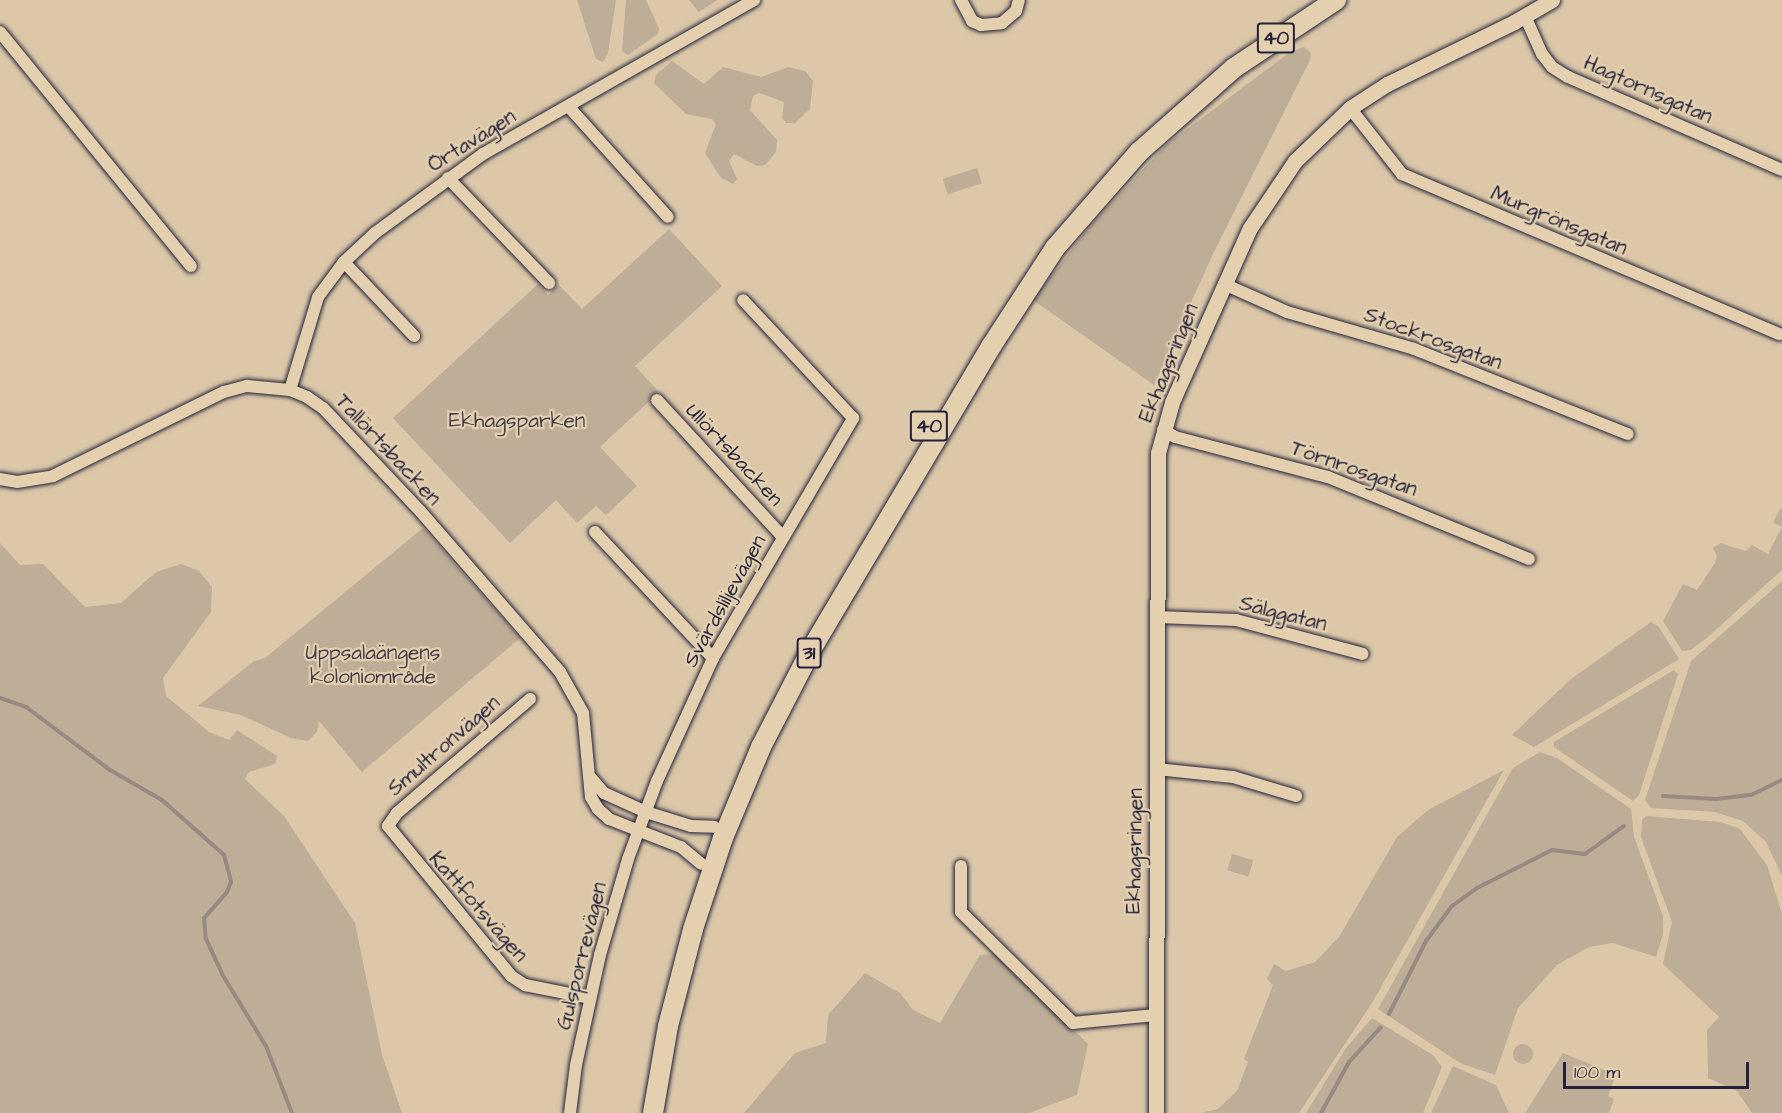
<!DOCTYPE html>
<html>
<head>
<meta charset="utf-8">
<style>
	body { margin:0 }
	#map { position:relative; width:1782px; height:1113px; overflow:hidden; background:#dcc8a9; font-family:"Architects Daughter",sans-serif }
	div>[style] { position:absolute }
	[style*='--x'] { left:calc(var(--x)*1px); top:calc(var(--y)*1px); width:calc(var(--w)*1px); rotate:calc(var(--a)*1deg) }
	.green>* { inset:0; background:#bead97; transform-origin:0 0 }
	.round { border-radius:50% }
	.stream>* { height:4px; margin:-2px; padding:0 2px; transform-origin:2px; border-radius:2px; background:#988a82 }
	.roads { filter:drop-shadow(0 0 2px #22223b) drop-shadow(0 0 2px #22223b) }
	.minor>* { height:12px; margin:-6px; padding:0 6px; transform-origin:6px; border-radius:6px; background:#e4cfae }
	.tertiary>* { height:15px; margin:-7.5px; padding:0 7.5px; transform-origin:7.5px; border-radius:7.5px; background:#e4cfae }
	.trunk>* { height:20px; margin:-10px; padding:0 10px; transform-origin:10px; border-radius:10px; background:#e4cfae }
	span { translate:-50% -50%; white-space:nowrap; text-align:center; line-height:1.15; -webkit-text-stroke:4.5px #e4cfae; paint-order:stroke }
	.shield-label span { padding:2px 4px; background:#e4cfae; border:2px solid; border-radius:4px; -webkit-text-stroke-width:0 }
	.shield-label { font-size:20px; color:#22223b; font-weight:700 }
	.street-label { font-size:21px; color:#22223b }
	.park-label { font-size:21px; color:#413e4d }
	.scale { position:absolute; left:1563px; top:1062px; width:186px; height:27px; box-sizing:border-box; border:3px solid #22223b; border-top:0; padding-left:8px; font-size:18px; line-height:21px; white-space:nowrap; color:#22223b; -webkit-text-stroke:4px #e4cfae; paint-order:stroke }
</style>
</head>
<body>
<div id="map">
	<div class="green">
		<i style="clip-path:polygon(577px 0,616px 0,608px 53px,603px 62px,596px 59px)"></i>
		<i style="clip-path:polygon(626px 0,646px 0,659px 29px,658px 34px,628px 55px,622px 51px)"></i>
		<i style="clip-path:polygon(689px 0,717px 0,699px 12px)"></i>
		<i style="clip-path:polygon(1304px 47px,1311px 53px,1310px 60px,1212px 256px,1154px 385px,1033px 300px,1090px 226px,1166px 145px,1290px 52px)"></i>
		<i style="clip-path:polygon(672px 61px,704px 84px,723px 67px,761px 77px,788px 67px,805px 71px,813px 81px,810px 109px,795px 123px,786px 123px,782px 118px,784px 102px,759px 93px,753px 96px,750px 110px,777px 140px,776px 152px,765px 165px,757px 166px,734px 154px,729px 161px,737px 179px,733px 184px,721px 178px,705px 153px,716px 124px,712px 119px,686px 114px,654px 83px,656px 75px)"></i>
		<i style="left:977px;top:168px;width:16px;height:36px;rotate:72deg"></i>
		<i style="clip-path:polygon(669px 229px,722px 286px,635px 366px,659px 392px,600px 447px,637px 486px,606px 515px,596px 506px,577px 523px,556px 500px,510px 543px,393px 418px,538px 284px,548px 295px,559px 285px,582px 309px)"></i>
		<i style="clip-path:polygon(1780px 509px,1782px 509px,1782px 570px,1709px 636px,1691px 650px,1682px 651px,1663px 621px,1683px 584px,1697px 590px,1715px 563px,1717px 556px,1713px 548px,1721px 543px,1745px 551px,1752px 545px,1768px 554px,1782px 527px,1773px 522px)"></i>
		<i style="clip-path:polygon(423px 528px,520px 638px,362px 772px,319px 721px,317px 732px,308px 741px,291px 738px,241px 715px,198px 706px,254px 661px,265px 658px)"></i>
		<i style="clip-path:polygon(0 543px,20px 565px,43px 564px,85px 607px,121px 603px,156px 572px,181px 564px,199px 571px,212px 587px,211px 612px,163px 678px,166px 696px,209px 732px,229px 740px,237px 730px,277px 756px,275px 764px,249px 772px,245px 779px,284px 816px,355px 923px,382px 1055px,402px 1113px,0 1113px)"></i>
		<i style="clip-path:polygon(1782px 581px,1782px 876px,1766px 842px,1743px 821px,1715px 812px,1651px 808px,1645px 800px,1691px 661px)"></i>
		<i style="clip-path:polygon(1651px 622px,1658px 626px,1679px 659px,1534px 747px,1512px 735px,1571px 679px)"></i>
		<i style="clip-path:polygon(1674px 670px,1678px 674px,1639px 795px,1633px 801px,1554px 747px,1554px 742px)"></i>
		<i style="clip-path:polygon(1540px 752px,1557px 758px,1631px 809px,1634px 837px,1663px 916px,1663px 934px,1656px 957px,1613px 943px,1589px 947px,1557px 965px,1518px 1008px,1495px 1075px,1460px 1063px,1378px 1009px,1513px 768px)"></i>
		<i style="clip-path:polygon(1504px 770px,1372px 1003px,1299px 1113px,1201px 1113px,1218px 1109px,1237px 1091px,1248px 1062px,1244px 1059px,1273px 985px,1267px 979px,1274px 964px,1286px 971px,1315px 962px,1339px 937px,1397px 837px,1428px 810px)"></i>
		<i style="clip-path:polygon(1646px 816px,1721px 822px,1740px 829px,1767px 865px,1782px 914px,1782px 1113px,1752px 1113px,1737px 1091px,1708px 1078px,1707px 1030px,1719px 1017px,1663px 964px,1672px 922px,1641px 837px,1642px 820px)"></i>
		<i style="left:1232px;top:854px;width:22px;height:17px;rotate:16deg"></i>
		<i style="clip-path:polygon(996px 954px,1088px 1044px,1077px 1095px,1029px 1113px,744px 1113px,795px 1053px,826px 1043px,828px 1015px,865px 973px,900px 993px,913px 1010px,940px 1023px,980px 955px)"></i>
		<i style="clip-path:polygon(1372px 1018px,1433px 1055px,1442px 1067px,1423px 1113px,1306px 1113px,1346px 1048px)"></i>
		<i class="round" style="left:1513px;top:1044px;width:20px;height:20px"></i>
		<i style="clip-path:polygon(1563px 1053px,1616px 1075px,1608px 1096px,1614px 1099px,1609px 1113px,1525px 1113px)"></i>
		<i style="clip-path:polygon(1453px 1066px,1496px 1085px,1509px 1113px,1431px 1113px)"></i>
	</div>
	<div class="stream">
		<i style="--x:0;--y:698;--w:28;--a:19"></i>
		<i style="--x:26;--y:707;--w:105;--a:36.9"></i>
		<i style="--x:110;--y:770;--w:60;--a:30"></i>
		<i style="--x:162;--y:800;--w:83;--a:41.6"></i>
		<i style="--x:224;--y:855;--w:28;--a:75"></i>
		<i style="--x:231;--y:882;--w:11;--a:112"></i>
		<i style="--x:227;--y:892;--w:35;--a:131"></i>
		<i style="--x:204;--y:918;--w:21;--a:85"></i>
		<i style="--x:206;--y:939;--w:38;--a:65"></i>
		<i style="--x:222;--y:974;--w:84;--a:58.6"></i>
		<i style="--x:266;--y:1046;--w:72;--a:68.8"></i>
		<i style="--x:1663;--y:796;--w:53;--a:3.2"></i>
		<i style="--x:1716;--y:799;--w:35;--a:-7"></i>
		<i style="--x:1751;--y:795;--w:34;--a:-26"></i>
		<i style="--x:1389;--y:1014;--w:82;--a:-63.1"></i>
		<i style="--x:1426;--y:941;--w:44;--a:-53.4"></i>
		<i style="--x:1452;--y:906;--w:31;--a:-36"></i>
		<i style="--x:1477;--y:888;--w:84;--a:-26.9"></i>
		<i style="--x:1552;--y:850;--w:33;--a:7"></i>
		<i style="--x:1585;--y:854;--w:48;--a:-35.7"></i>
		<i style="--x:1321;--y:1113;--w:58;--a:-61.2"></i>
		<i style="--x:1349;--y:1062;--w:47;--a:-47.6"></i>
	</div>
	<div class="roads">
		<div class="minor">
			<i style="--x:961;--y:0;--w:24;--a:62"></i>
			<i style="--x:972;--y:21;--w:10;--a:24"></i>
			<i style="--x:981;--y:25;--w:21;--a:-5"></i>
			<i style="--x:1002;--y:23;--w:18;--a:-41"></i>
			<i style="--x:1016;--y:11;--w:11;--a:-75"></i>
			<i style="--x:1525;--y:16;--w:42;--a:65.9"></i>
			<i style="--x:1542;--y:54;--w:16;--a:52"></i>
			<i style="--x:1552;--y:67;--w:19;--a:32"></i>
			<i style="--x:1568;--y:77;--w:233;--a:23.5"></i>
			<i style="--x:0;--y:32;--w:302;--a:50.8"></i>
			<i style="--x:568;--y:106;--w:149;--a:48"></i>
			<i style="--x:1350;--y:108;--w:84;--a:51.8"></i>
			<i style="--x:1402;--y:174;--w:410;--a:23"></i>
			<i style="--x:448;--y:178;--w:146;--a:46.1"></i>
			<i style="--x:344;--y:262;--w:102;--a:46.6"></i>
			<i style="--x:1224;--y:284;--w:69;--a:24"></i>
			<i style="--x:1287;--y:312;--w:132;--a:16.2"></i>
			<i style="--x:1414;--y:349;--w:230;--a:21.7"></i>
			<i style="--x:290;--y:390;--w:97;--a:-73.2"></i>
			<i style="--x:318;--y:297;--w:44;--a:-53.4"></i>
			<i style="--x:344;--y:262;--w:42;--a:-43.1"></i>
			<i style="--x:375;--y:233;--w:134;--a:-36.2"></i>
			<i style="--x:483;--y:154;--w:312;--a:-29.6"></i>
			<i style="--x:657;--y:400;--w:186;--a:47.4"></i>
			<i style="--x:1163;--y:430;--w:14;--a:30"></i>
			<i style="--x:1175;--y:437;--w:158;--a:14.7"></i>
			<i style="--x:1328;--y:477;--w:217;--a:22.2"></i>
			<i style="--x:0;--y:479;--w:17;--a:10"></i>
			<i style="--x:17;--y:482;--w:36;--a:-9"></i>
			<i style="--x:53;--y:476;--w:191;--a:-26.2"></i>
			<i style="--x:224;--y:392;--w:24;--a:-15"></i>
			<i style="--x:247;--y:386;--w:43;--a:5.3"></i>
			<i style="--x:290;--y:390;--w:18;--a:22"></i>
			<i style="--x:307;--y:397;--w:19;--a:35"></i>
			<i style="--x:323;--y:408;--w:143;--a:46.7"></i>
			<i style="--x:421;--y:512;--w:212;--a:49"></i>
			<i style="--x:560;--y:672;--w:47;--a:60.7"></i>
			<i style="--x:583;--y:713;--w:84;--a:84.6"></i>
			<i style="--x:591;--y:797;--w:14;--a:60"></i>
			<i style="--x:598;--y:809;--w:15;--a:42"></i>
			<i style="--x:609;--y:819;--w:77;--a:21.3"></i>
			<i style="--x:681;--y:847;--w:26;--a:40"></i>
			<i style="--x:595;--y:532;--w:173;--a:46.9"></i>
			<i style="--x:1157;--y:617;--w:79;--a:2.2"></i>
			<i style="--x:1236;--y:620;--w:131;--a:15"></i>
			<i style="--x:530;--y:699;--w:175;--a:139.4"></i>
			<i style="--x:397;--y:813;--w:16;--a:125"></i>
			<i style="--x:388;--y:826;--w:194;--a:50.6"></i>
			<i style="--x:511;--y:976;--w:17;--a:33"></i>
			<i style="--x:525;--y:985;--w:66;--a:11.3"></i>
			<i style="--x:1157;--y:769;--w:76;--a:6"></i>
			<i style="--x:1233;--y:777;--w:66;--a:16.8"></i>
			<i style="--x:591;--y:778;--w:20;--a:49"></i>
			<i style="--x:604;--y:793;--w:46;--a:24.3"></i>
			<i style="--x:646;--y:812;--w:47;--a:17.3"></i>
			<i style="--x:691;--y:826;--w:23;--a:2"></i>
			<i style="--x:961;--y:866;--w:46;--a:90"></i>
			<i style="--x:961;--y:912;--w:158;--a:44.7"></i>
			<i style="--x:1073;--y:1023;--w:82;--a:-5.6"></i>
			<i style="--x:570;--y:1113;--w:48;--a:-82.9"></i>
			<i style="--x:576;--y:1065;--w:113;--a:-77.7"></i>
			<i style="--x:600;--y:955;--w:100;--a:-73.7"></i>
			<i style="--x:628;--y:859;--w:83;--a:-69.6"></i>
			<i style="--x:657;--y:781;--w:135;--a:-65.5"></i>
			<i style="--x:713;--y:658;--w:278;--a:-59.7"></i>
			<i style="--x:853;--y:418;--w:161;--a:-133"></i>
		</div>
		<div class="tertiary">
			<i style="--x:1156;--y:1113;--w:660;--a:-89.83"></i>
			<i style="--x:1158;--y:453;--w:53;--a:-74.6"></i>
			<i style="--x:1172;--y:402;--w:191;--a:-65.9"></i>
			<i style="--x:1250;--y:228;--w:81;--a:-56.1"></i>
			<i style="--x:1295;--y:161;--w:76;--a:-43.9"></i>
			<i style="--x:1350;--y:108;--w:44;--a:-33"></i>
			<i style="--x:1387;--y:84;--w:141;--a:-26"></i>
			<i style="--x:1514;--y:22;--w:44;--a:-30.1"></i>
		</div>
		<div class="trunk">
			<i style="--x:653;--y:1113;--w:88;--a:-80.2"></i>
			<i style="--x:668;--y:1026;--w:100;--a:-75.5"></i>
			<i style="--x:693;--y:929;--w:96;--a:-71.8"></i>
			<i style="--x:723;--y:838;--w:99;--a:-67.3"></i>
			<i style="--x:761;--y:747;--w:111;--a:-62.7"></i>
			<i style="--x:812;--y:648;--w:352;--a:-59.3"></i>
			<i style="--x:992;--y:345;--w:116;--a:-57"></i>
			<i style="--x:1055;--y:248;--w:128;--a:-48.8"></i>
			<i style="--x:1139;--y:152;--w:127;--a:-41.5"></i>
			<i style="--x:1234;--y:68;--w:123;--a:-33.7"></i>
		</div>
	</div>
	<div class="shield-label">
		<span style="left:1276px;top:38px">40</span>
		<span style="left:929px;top:426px">40</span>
		<span style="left:809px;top:653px">31</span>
	</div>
	<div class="street-label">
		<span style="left:1648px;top:90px;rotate:24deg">Hagtornsgatan</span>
		<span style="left:472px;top:141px;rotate:-32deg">Örtavägen</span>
		<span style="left:1559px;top:221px;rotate:23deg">Murgrönsgatan</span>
		<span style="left:1433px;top:339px;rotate:20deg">Stockrosgatan</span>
		<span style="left:1169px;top:363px;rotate:-68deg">Ekhagsringen</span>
		<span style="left:388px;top:450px;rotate:47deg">Tallörtsbacken</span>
		<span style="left:734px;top:455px;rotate:47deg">Ullörtsbacken</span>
		<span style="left:1354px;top:469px;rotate:19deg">Törnrosgatan</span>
		<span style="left:725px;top:601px;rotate:-61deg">Svärdsliljevägen</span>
		<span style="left:1283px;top:614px;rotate:14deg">Sälggatan</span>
		<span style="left:444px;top:746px;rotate:-41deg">Smultronvägen</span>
		<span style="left:1135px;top:851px;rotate:-89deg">Ekhagsringen</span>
		<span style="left:478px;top:907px;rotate:49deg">Kattfotsvägen</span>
		<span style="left:582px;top:956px;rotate:-76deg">Gulsporrevägen</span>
	</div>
	<div class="park-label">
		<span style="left:517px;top:421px">Ekhagsparken</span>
		<span style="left:373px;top:665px">Uppsalaängens<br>koloniområde</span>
	</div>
	<div class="scale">100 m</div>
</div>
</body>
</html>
